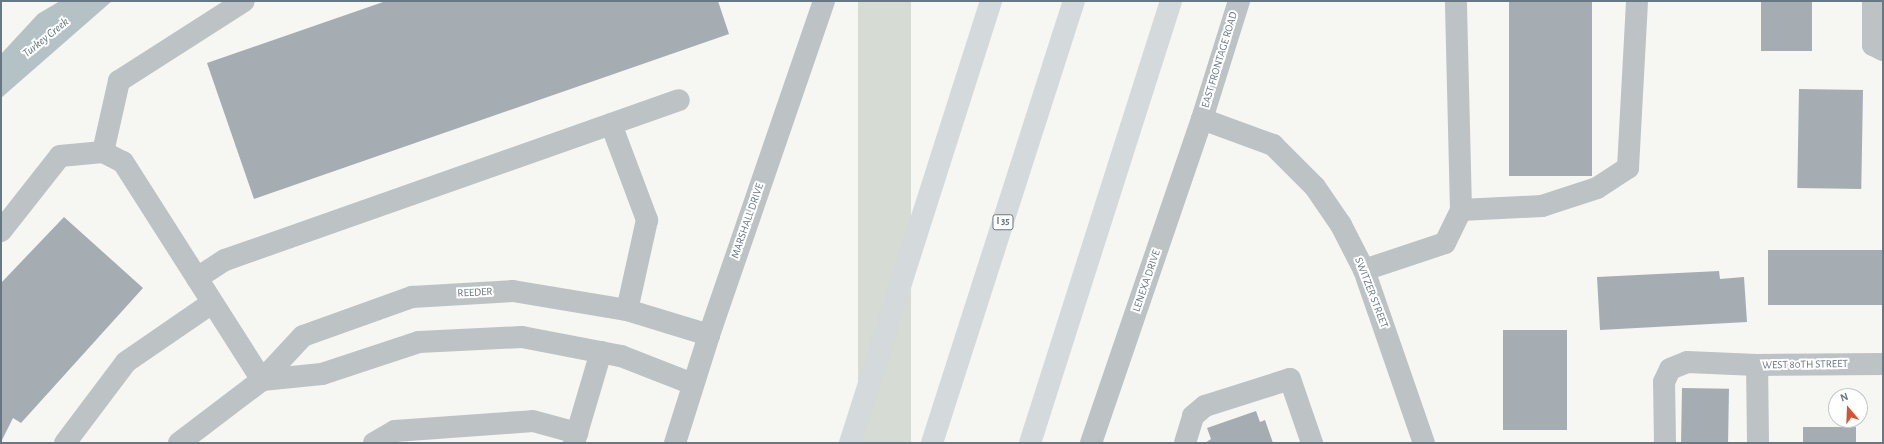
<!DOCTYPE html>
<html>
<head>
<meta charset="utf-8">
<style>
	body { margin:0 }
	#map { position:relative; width:1884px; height:444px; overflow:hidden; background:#f6f6f3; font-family:"Alegreya Sans",sans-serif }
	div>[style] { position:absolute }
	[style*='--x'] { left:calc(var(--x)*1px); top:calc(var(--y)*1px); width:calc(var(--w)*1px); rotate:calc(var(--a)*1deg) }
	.green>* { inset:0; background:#d6dbd3; transform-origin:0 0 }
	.water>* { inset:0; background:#b5c2c5 }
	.building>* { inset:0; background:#a5adb3; transform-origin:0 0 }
	.minor>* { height:22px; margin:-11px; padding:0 11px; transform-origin:11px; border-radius:11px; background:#bdc2c5 }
	.highway>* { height:22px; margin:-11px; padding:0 11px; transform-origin:11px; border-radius:11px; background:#d4d9dc }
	span { translate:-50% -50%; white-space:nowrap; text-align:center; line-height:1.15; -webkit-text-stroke:4px #fff; paint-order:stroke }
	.shield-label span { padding:1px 3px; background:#fff; border:1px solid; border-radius:3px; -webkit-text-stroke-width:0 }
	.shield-label { font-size:10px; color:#677783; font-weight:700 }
	.street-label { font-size:11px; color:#677783 }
	.water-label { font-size:12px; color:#63787f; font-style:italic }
	.frame { position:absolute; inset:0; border:2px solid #677783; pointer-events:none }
	.north { position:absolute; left:1828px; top:388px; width:40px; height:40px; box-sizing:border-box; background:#fff; border:1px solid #c2c9cd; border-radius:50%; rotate:341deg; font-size:11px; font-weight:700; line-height:16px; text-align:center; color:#677783 }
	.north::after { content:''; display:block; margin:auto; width:14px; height:18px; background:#d95230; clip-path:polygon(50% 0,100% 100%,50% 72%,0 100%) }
</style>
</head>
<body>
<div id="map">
	<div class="green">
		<i style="left:858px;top:1px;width:53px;height:465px"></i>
	</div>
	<div class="water">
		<i style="clip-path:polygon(60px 1px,112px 1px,1px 98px,1px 54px,38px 14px)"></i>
	</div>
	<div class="building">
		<i style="clip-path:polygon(386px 1px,718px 1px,729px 34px,254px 199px,207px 63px)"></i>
		<i style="left:1509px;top:1px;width:83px;height:175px"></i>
		<i style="left:1761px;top:1px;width:51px;height:50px"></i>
		<i style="left:1799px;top:89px;width:64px;height:99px;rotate:1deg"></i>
		<i style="clip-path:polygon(64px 217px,143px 288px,21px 423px,13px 418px,1px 442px,1px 283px)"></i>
		<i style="left:1883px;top:250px;width:55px;height:115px;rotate:90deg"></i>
		<i style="clip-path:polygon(1719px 271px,1720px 279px,1744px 277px,1747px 322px,1600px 330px,1597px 277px)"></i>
		<i style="left:1503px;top:330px;width:64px;height:100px"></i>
		<i style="left:1682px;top:388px;width:47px;height:55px;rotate:1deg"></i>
		<i style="clip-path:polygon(1256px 411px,1260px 422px,1265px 420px,1273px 443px,1205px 443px,1211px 439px,1207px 428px)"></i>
		<i style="left:1803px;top:427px;width:53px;height:16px"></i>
	</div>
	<div class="minor">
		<i style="--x:1873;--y:1;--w:44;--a:90"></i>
		<i style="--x:1873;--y:45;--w:11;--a:27"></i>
		<i style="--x:1202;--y:119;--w:76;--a:20.1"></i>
		<i style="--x:1273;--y:145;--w:59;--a:45"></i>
		<i style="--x:1315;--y:187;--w:46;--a:55.6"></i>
		<i style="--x:1341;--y:225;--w:51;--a:62.9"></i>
		<i style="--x:1364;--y:270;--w:183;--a:70.9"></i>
		<i style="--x:611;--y:124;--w:103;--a:69.4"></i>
		<i style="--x:647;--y:220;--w:92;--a:102.5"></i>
		<i style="--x:103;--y:152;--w:73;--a:-77.3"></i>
		<i style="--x:119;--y:81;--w:148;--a:-32.6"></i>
		<i style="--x:1461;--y:210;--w:81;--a:-2.8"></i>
		<i style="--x:1542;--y:206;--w:58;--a:-18.1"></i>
		<i style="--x:1597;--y:188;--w:37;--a:-33"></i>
		<i style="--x:1628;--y:168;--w:167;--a:-86.9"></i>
		<i style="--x:1;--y:231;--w:95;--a:-51.8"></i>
		<i style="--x:60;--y:156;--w:43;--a:-5.3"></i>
		<i style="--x:103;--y:152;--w:22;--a:27"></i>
		<i style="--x:123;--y:162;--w:259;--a:57.5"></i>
		<i style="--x:1364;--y:270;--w:85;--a:-18.4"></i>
		<i style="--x:1445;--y:243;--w:37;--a:-64"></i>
		<i style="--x:1461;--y:210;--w:209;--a:-91.4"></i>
		<i style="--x:197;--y:278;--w:33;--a:-33"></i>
		<i style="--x:225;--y:260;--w:481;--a:-19.4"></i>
		<i style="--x:262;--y:380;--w:60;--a:-5.7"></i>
		<i style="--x:322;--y:374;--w:102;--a:-18.3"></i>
		<i style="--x:419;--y:342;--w:103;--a:-2.8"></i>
		<i style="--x:522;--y:337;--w:101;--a:10.9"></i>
		<i style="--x:621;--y:356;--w:77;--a:21.3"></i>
		<i style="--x:65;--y:443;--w:101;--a:-53"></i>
		<i style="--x:126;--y:362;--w:104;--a:-34.5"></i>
		<i style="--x:179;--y:443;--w:104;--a:-37.2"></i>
		<i style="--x:262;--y:380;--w:60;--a:-47"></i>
		<i style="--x:303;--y:336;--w:116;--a:-19.7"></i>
		<i style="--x:412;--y:297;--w:101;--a:-3.4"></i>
		<i style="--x:513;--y:291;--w:116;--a:9.5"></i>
		<i style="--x:627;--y:310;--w:86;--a:17"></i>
		<i style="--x:374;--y:443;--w:24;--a:-30"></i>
		<i style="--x:395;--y:431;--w:138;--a:-4.1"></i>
		<i style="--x:533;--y:421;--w:46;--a:15.3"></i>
		<i style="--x:574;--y:443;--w:95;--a:-73.5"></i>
		<i style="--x:675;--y:443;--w:113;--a:-72.5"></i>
		<i style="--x:709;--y:335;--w:353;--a:-71"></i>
		<i style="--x:1091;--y:443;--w:342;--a:-71.1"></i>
		<i style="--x:1202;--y:119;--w:124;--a:-72.6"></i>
		<i style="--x:1185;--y:443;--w:28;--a:-73"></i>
		<i style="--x:1193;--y:416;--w:16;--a:-40"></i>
		<i style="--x:1205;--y:406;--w:89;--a:-17.6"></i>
		<i style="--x:1290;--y:379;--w:68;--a:71"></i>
		<i style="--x:1665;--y:443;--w:61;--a:-90.9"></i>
		<i style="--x:1664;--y:382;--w:14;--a:-65"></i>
		<i style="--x:1670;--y:369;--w:18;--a:-22"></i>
		<i style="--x:1687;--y:362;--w:70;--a:2.5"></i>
		<i style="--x:1758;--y:443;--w:78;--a:-90.7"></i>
		<i style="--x:1757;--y:365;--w:126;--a:-0.5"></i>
	</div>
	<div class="highway">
		<i style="--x:850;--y:443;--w:464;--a:-72.3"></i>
		<i style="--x:932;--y:443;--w:464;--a:-72.2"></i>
		<i style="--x:1030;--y:443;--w:464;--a:-72.3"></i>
	</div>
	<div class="shield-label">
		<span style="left:1003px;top:222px">I 35</span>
	</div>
	<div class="street-label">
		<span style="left:1220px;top:60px;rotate:-73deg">EAST FRONTAGE ROAD</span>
		<span style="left:748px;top:221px;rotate:-71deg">MARSHALL DRIVE</span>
		<span style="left:1147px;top:281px;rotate:-71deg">LENEXA DRIVE</span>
		<span style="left:475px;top:293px;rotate:-3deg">REEDER</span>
		<span style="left:1371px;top:293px;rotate:69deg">SWITZER STREET</span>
		<span style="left:1805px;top:365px;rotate:-1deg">WEST 80TH STREET</span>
	</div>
	<div class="water-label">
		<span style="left:46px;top:38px;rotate:-39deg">Turkey Creek</span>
	</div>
	<div class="frame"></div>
	<div class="north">N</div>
</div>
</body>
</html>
